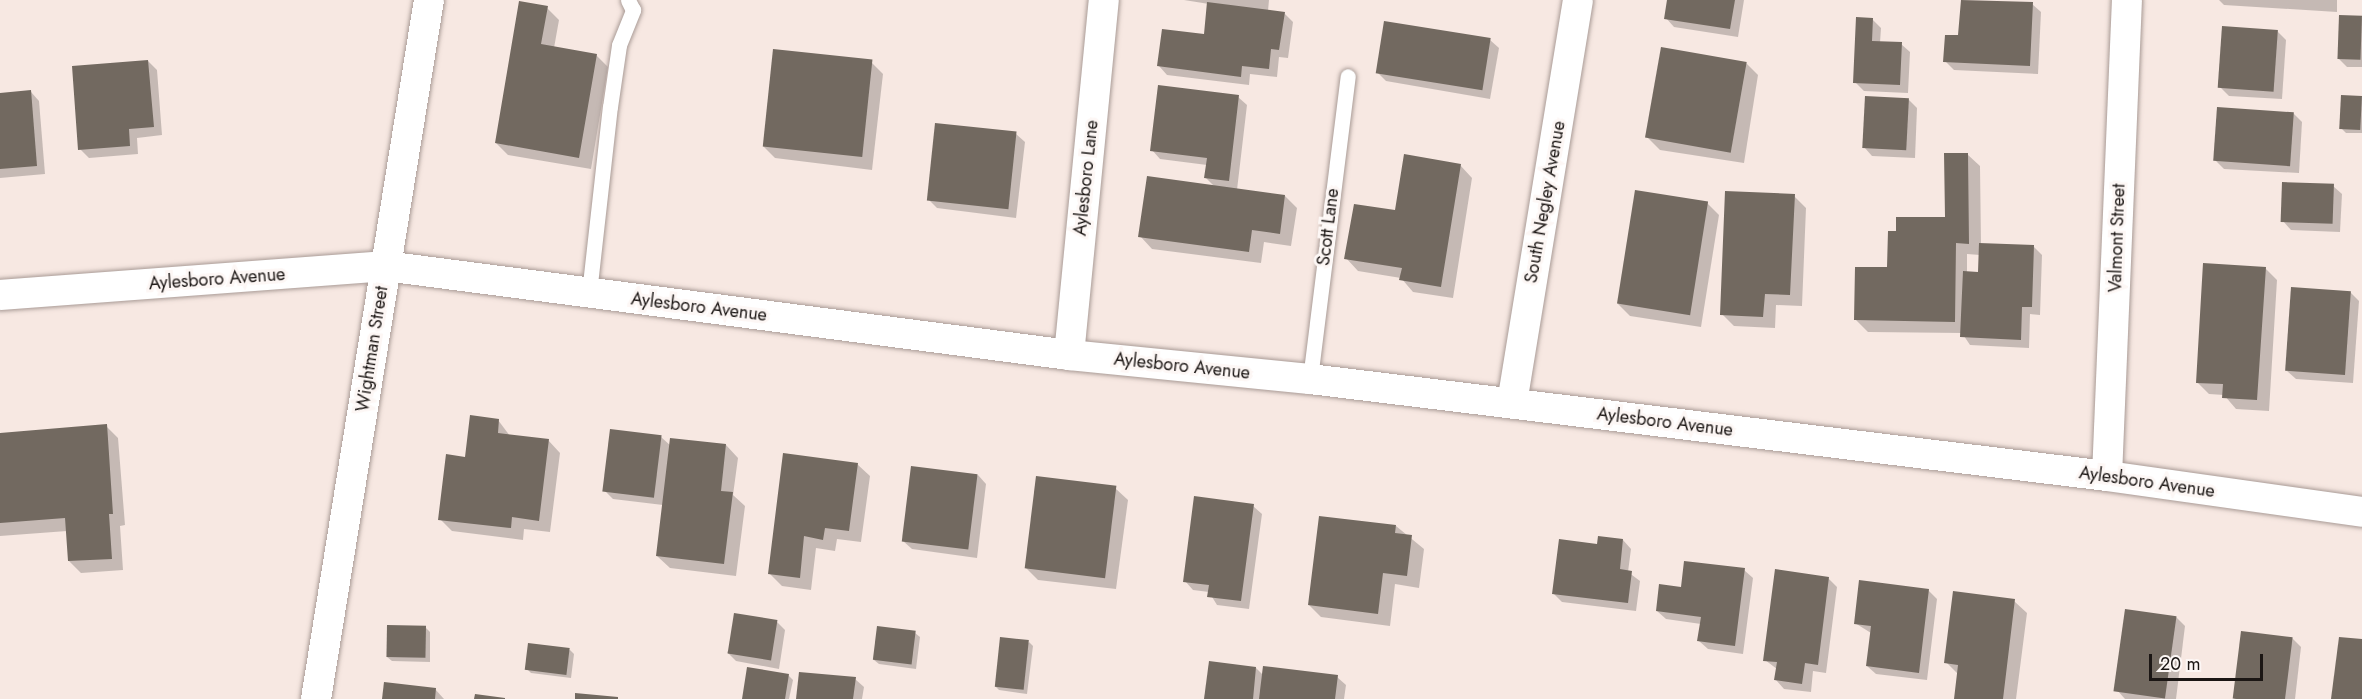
<!DOCTYPE html>
<html>
<head>
<meta charset="utf-8">
<style>
	body { margin:0 }
	#map { position:relative; width:2362px; height:699px; overflow:hidden; background:#f7e8e2; font-family:Jost,sans-serif }
	div>[style] { position:absolute }
	[style*='--x'] { left:calc(var(--x)*1px); top:calc(var(--y)*1px); width:calc(var(--w)*1px); rotate:calc(var(--a)*1deg) }
	.shadow>* { inset:0; background:#0003 }
	.building>* { inset:0; background:#726960; transform-origin:0 0 }
	.roads { filter:drop-shadow(0 0 2px #a99b96) drop-shadow(0 0 2px #a99b96) }
	.service>* { height:15px; margin:-7.5px; padding:0 7.5px; transform-origin:7.5px; border-radius:7.5px; background:#fff }
	.minor>* { height:30px; margin:-15px; padding:0 15px; transform-origin:15px; border-radius:15px; background:#fff }
	span { translate:-50% -50%; white-space:nowrap; text-align:center; line-height:1.15; -webkit-text-stroke:6px #fdf7f5; paint-order:stroke }
	.street-label { font-size:18px; color:#1b1614 }
	.scale { position:absolute; left:2149px; top:654px; width:114px; height:27px; box-sizing:border-box; border:3px solid #1b1614; border-top:0; padding-left:8px; font-size:18px; line-height:21px; white-space:nowrap; color:#1b1614; -webkit-text-stroke:4px #fdf7f5; paint-order:stroke }
</style>
</head>
<body>
<div id="map">
	<div class="shadow">
		<i style="clip-path:polygon(1184px 0,1269px 0,1268px 11px,1284px 13px,1293px 22px,1288px 58px,1279px 57px,1277px 77px,1250px 74px,1249px 85px,1167px 75px,1159px 66px,1205px 36px,1209px 4px)"></i>
		<i style="clip-path:polygon(1669px 0,1744px 0,1738px 37px,1674px 27px,1666px 18px)"></i>
		<i style="clip-path:polygon(2219px 0,2337px 0,2337px 12px,2224px 5px)"></i>
		<i style="clip-path:polygon(2032px 4px,2041px 12px,2038px 74px,1954px 70px,1945px 61px)"></i>
		<i style="clip-path:polygon(547px 8px,559px 20px,554px 48px,596px 55px,608px 67px,591px 169px,508px 155px,496px 143px)"></i>
		<i style="clip-path:polygon(2362px 17px,2362px 67px,2347px 67px,2338px 58px)"></i>
		<i style="clip-path:polygon(1872px 19px,1881px 28px,1880px 43px,1901px 44px,1910px 52px,1908px 93px,1864px 91px,1855px 82px)"></i>
		<i style="clip-path:polygon(2277px 31px,2286px 40px,2282px 99px,2229px 96px,2220px 87px)"></i>
		<i style="clip-path:polygon(1490px 40px,1499px 48px,1490px 99px,1386px 81px,1377px 72px)"></i>
		<i style="clip-path:polygon(148px 61px,157px 70px,162px 135px,137px 138px,138px 154px,89px 158px,80px 149px)"></i>
		<i style="clip-path:polygon(871px 62px,883px 74px,872px 170px,775px 158px,763px 146px)"></i>
		<i style="clip-path:polygon(1746px 63px,1758px 75px,1744px 163px,1660px 150px,1648px 138px)"></i>
		<i style="clip-path:polygon(31px 92px,39px 101px,45px 174px,0 178px,0 94px)"></i>
		<i style="clip-path:polygon(1238px 97px,1247px 105px,1237px 190px,1285px 196px,1297px 208px,1291px 246px,1264px 242px,1261px 263px,1152px 249px,1140px 236px,1215px 187px,1205px 177px,1207px 165px,1160px 159px,1152px 150px)"></i>
		<i style="clip-path:polygon(2362px 97px,2362px 133px,2346px 133px,2342px 129px)"></i>
		<i style="clip-path:polygon(1909px 100px,1917px 108px,1915px 158px,1872px 156px,1864px 147px)"></i>
		<i style="clip-path:polygon(2293px 113px,2302px 122px,2299px 173px,2224px 169px,2215px 160px)"></i>
		<i style="clip-path:polygon(1016px 134px,1025px 142px,1016px 218px,937px 208px,928px 199px)"></i>
		<i style="clip-path:polygon(evenodd,1967px 154px,1980px 166px,1981px 245px,2034px 247px,2042px 255px,2040px 315px,2030px 314px,2029px 348px,1970px 345px,1962px 333px,1868px 332px,1856px 320px,1889px 269px,1897px 233px,1946px 218px,1967px 154px,1967px 254px,1980px 255px,1979px 273px,1967px 272px,1967px 254px)"></i>
		<i style="clip-path:polygon(1460px 165px,1472px 178px,1453px 298px,1413px 292px,1401px 278px,1358px 271px,1346px 258px,1396px 212px)"></i>
		<i style="clip-path:polygon(2333px 186px,2342px 194px,2340px 232px,2291px 230px,2283px 221px)"></i>
		<i style="clip-path:polygon(1794px 196px,1806px 208px,1802px 306px,1776px 305px,1775px 328px,1734px 326px,1722px 314px)"></i>
		<i style="clip-path:polygon(1707px 203px,1719px 215px,1701px 327px,1630px 316px,1618px 304px)"></i>
		<i style="clip-path:polygon(2265px 268px,2277px 280px,2269px 411px,2236px 409px,2224px 395px,2209px 394px,2197px 382px)"></i>
		<i style="clip-path:polygon(2350px 292px,2359px 301px,2353px 383px,2296px 379px,2287px 371px)"></i>
		<i style="clip-path:polygon(498px 420px,510px 436px,548px 440px,560px 453px,550px 532px,524px 529px,523px 540px,452px 531px,440px 519px,466px 459px)"></i>
		<i style="clip-path:polygon(106px 426px,118px 438px,125px 525px,120px 526px,123px 570px,81px 573px,69px 561px,67px 531px,0 536px,0 434px)"></i>
		<i style="clip-path:polygon(661px 437px,671px 446px,726px 445px,738px 458px,733px 495px,745px 506px,736px 576px,670px 568px,657px 556px,663px 505px,613px 499px,604px 490px)"></i>
		<i style="clip-path:polygon(857px 464px,870px 476px,861px 542px,837px 539px,835px 551px,816px 548px,811px 590px,782px 586px,770px 574px)"></i>
		<i style="clip-path:polygon(978px 475px,986px 484px,977px 558px,912px 549px,903px 541px)"></i>
		<i style="clip-path:polygon(1115px 488px,1128px 500px,1116px 589px,1038px 580px,1026px 568px)"></i>
		<i style="clip-path:polygon(1253px 506px,1262px 514px,1249px 609px,1217px 605px,1209px 592px,1193px 590px,1185px 581px)"></i>
		<i style="clip-path:polygon(1396px 526px,1424px 549px,1419px 588px,1395px 584px,1390px 626px,1321px 617px,1309px 605px)"></i>
		<i style="clip-path:polygon(1623px 540px,1631px 549px,1628px 572px,1640px 581px,1636px 611px,1562px 602px,1553px 593px,1599px 546px)"></i>
		<i style="clip-path:polygon(1744px 570px,1753px 578px,1743px 654px,1708px 649px,1699px 641px,1701px 624px,1666px 619px,1657px 611px,1682px 589px)"></i>
		<i style="clip-path:polygon(1828px 578px,1837px 587px,1826px 673px,1813px 671px,1811px 692px,1784px 689px,1776px 680px,1777px 669px,1765px 660px)"></i>
		<i style="clip-path:polygon(1928px 590px,1937px 599px,1927px 680px,1876px 674px,1867px 666px,1871px 633px,1855px 623px)"></i>
		<i style="clip-path:polygon(2014px 601px,2027px 613px,2016px 699px,1956px 699px,1959px 675px,1946px 662px)"></i>
		<i style="clip-path:polygon(2176px 617px,2185px 626px,2176px 699px,2125px 699px,2117px 690px)"></i>
		<i style="clip-path:polygon(777px 622px,785px 630px,779px 669px,736px 661px,727px 652px)"></i>
		<i style="clip-path:polygon(426px 628px,430px 632px,430px 662px,392px 661px,387px 657px)"></i>
		<i style="clip-path:polygon(915px 633px,920px 637px,916px 669px,879px 664px,874px 660px)"></i>
		<i style="clip-path:polygon(2292px 638px,2301px 647px,2295px 699px,2234px 699px)"></i>
		<i style="clip-path:polygon(1029px 642px,1033px 646px,1027px 694px,999px 690px,995px 686px)"></i>
		<i style="clip-path:polygon(570px 650px,574px 654px,571px 678px,531px 673px,527px 669px)"></i>
		<i style="clip-path:polygon(1256px 668px,1264px 676px,1337px 677px,1346px 685px,1344px 699px,1206px 699px)"></i>
		<i style="clip-path:polygon(788px 675px,793px 680px,789px 699px,744px 699px)"></i>
		<i style="clip-path:polygon(855px 679px,864px 687px,862px 699px,798px 699px)"></i>
		<i style="clip-path:polygon(435px 689px,444px 699px,384px 699px)"></i>
	</div>
	<div class="building">
		<i style="clip-path:polygon(1667px 0,1735px 0,1730px 29px,1664px 19px)"></i>
		<i style="clip-path:polygon(1961px 0,2033px 2px,2030px 66px,1943px 62px,1945px 35px,1958px 35px)"></i>
		<i style="clip-path:polygon(519px 1px,548px 6px,541px 44px,597px 54px,579px 158px,495px 143px)"></i>
		<i style="clip-path:polygon(1207px 2px,1285px 12px,1279px 50px,1271px 49px,1269px 69px,1242px 66px,1241px 77px,1157px 66px,1162px 29px,1204px 34px)"></i>
		<i style="left:2339px;top:15px;width:23px;height:44px;rotate:2deg"></i>
		<i style="clip-path:polygon(1856px 17px,1873px 18px,1872px 41px,1902px 42px,1900px 85px,1853px 83px)"></i>
		<i style="left:1384px;top:21px;width:108px;height:53px;rotate:9deg"></i>
		<i style="left:2222px;top:26px;width:56px;height:62px;rotate:4deg"></i>
		<i style="left:1661px;top:47px;width:87px;height:92px;rotate:10deg"></i>
		<i style="left:773px;top:49px;width:100px;height:98px;rotate:6deg"></i>
		<i style="clip-path:polygon(148px 60px,154px 127px,129px 129px,130px 146px,78px 150px,72px 66px)"></i>
		<i style="clip-path:polygon(1158px 85px,1239px 95px,1229px 181px,1204px 178px,1207px 158px,1150px 151px)"></i>
		<i style="clip-path:polygon(31px 90px,37px 166px,0 169px,0 93px)"></i>
		<i style="left:2341px;top:95px;width:21px;height:34px;rotate:3deg"></i>
		<i style="left:1865px;top:96px;width:44px;height:52px;rotate:3deg"></i>
		<i style="left:2217px;top:107px;width:77px;height:54px;rotate:4deg"></i>
		<i style="left:935px;top:123px;width:82px;height:78px;rotate:6deg"></i>
		<i style="clip-path:polygon(1944px 153px,1968px 153px,1969px 244px,1956px 243px,1955px 322px,1854px 320px,1855px 267px,1887px 267px,1888px 231px,1896px 231px,1896px 217px,1945px 217px)"></i>
		<i style="clip-path:polygon(1404px 154px,1461px 164px,1441px 287px,1399px 280px,1402px 268px,1344px 259px,1354px 204px,1395px 210px)"></i>
		<i style="clip-path:polygon(1147px 176px,1285px 195px,1280px 234px,1252px 230px,1249px 252px,1138px 237px)"></i>
		<i style="left:2282px;top:182px;width:52px;height:40px;rotate:2deg"></i>
		<i style="left:1635px;top:190px;width:74px;height:115px;rotate:9deg"></i>
		<i style="clip-path:polygon(1725px 191px,1795px 194px,1790px 295px,1765px 294px,1763px 317px,1720px 315px)"></i>
		<i style="clip-path:polygon(1979px 243px,2034px 245px,2032px 307px,2022px 307px,2021px 340px,1960px 337px,1963px 271px,1978px 272px)"></i>
		<i style="clip-path:polygon(2203px 263px,2266px 267px,2257px 400px,2222px 398px,2223px 384px,2196px 383px)"></i>
		<i style="left:2291px;top:287px;width:60px;height:84px;rotate:4deg"></i>
		<i style="clip-path:polygon(470px 415px,499px 419px,498px 433px,549px 439px,539px 521px,512px 517px,511px 528px,438px 520px,446px 454px,465px 457px)"></i>
		<i style="clip-path:polygon(107px 424px,113px 514px,109px 514px,112px 559px,68px 561px,65px 518px,0 523px,0 433px)"></i>
		<i style="left:610px;top:429px;width:52px;height:63px;rotate:7deg"></i>
		<i style="clip-path:polygon(670px 438px,726px 444px,721px 491px,733px 492px,724px 564px,656px 556px)"></i>
		<i style="clip-path:polygon(783px 453px,858px 463px,849px 531px,825px 528px,823px 540px,804px 536px,800px 578px,768px 574px)"></i>
		<i style="left:911px;top:466px;width:67px;height:76px;rotate:7deg"></i>
		<i style="left:1036px;top:476px;width:81px;height:93px;rotate:7deg"></i>
		<i style="clip-path:polygon(1194px 496px,1254px 504px,1241px 601px,1207px 597px,1209px 585px,1183px 582px)"></i>
		<i style="clip-path:polygon(1319px 516px,1396px 525px,1395px 533px,1412px 535px,1407px 576px,1383px 573px,1378px 614px,1308px 605px)"></i>
		<i style="clip-path:polygon(1598px 536px,1623px 539px,1620px 569px,1632px 571px,1628px 603px,1552px 594px,1559px 539px,1597px 544px)"></i>
		<i style="clip-path:polygon(1684px 561px,1745px 568px,1735px 646px,1697px 641px,1701px 617px,1656px 611px,1659px 584px,1681px 587px)"></i>
		<i style="clip-path:polygon(1775px 569px,1829px 577px,1818px 665px,1805px 663px,1802px 684px,1774px 680px,1777px 662px,1763px 661px)"></i>
		<i style="clip-path:polygon(1859px 580px,1929px 589px,1919px 673px,1866px 666px,1871px 626px,1854px 624px)"></i>
		<i style="clip-path:polygon(1953px 591px,2015px 599px,2003px 699px,1954px 699px,1958px 665px,1944px 663px)"></i>
		<i style="left:2125px;top:609px;width:52px;height:83px;rotate:8deg"></i>
		<i style="left:734px;top:613px;width:44px;height:41px;rotate:9deg"></i>
		<i style="left:387px;top:625px;width:39px;height:32px;rotate:1deg"></i>
		<i style="left:877px;top:626px;width:39px;height:34px;rotate:7deg"></i>
		<i style="left:2241px;top:631px;width:52px;height:68px;rotate:7deg"></i>
		<i style="left:1000px;top:637px;width:29px;height:50px;rotate:6deg"></i>
		<i style="clip-path:polygon(2339px 637px,2362px 639px,2362px 699px,2331px 699px)"></i>
		<i style="left:528px;top:643px;width:42px;height:27px;rotate:7deg"></i>
		<i style="clip-path:polygon(1209px 661px,1256px 667px,1253px 699px,1204px 699px)"></i>
		<i style="clip-path:polygon(1263px 666px,1338px 675px,1335px 699px,1259px 699px)"></i>
		<i style="clip-path:polygon(747px 667px,789px 674px,785px 699px,742px 699px)"></i>
		<i style="clip-path:polygon(799px 672px,856px 677px,853px 699px,796px 699px)"></i>
		<i style="clip-path:polygon(384px 682px,436px 688px,435px 699px,382px 699px)"></i>
		<i style="clip-path:polygon(575px 693px,618px 697px,618px 699px,575px 699px)"></i>
		<i style="clip-path:polygon(475px 694px,505px 698px,505px 699px,474px 699px)"></i>
	</div>
	<div class="roads">
		<div class="service">
			<i style="--x:589;--y:293;--w:187;--a:-83.6"></i>
			<i style="--x:610;--y:107;--w:63;--a:-81.7"></i>
			<i style="--x:619;--y:45;--w:38;--a:-68"></i>
			<i style="--x:633;--y:10;--w:11;--a:-117"></i>
			<i style="--x:1310;--y:379;--w:305;--a:-82.9"></i>
		</div>
		<div class="minor">
			<i style="--x:0;--y:295;--w:386;--a:-4.3"></i>
			<i style="--x:385;--y:266;--w:690;--a:7.41"></i>
			<i style="--x:1069;--y:355;--w:242;--a:5.7"></i>
			<i style="--x:1310;--y:379;--w:803;--a:6.94"></i>
			<i style="--x:2107;--y:476;--w:258;--a:8"></i>
			<i style="--x:1069;--y:355;--w:357;--a:-84.4"></i>
			<i style="--x:1512;--y:403;--w:408;--a:-80.7"></i>
			<i style="--x:2107;--y:476;--w:476;--a:-87.6"></i>
			<i style="--x:316;--y:699;--w:708;--a:-80.82"></i>
		</div>
	</div>
	<div class="street-label">
		<span style="left:1086px;top:178px;rotate:-84deg">Aylesboro Lane</span>
		<span style="left:1545px;top:202px;rotate:-80deg">South Negley Avenue</span>
		<span style="left:1328px;top:227px;rotate:-83deg">Scott Lane</span>
		<span style="left:2117px;top:238px;rotate:-88deg">Valmont Street</span>
		<span style="left:217px;top:279px;rotate:-4deg">Aylesboro Avenue</span>
		<span style="left:699px;top:307px;rotate:7deg">Aylesboro Avenue</span>
		<span style="left:372px;top:349px;rotate:-81deg">Wightman Street</span>
		<span style="left:1182px;top:366px;rotate:6deg">Aylesboro Avenue</span>
		<span style="left:1665px;top:422px;rotate:7deg">Aylesboro Avenue</span>
		<span style="left:2147px;top:482px;rotate:8deg">Aylesboro Avenue</span>
	</div>
	<div class="scale">20 m</div>
</div>
</body>
</html>
